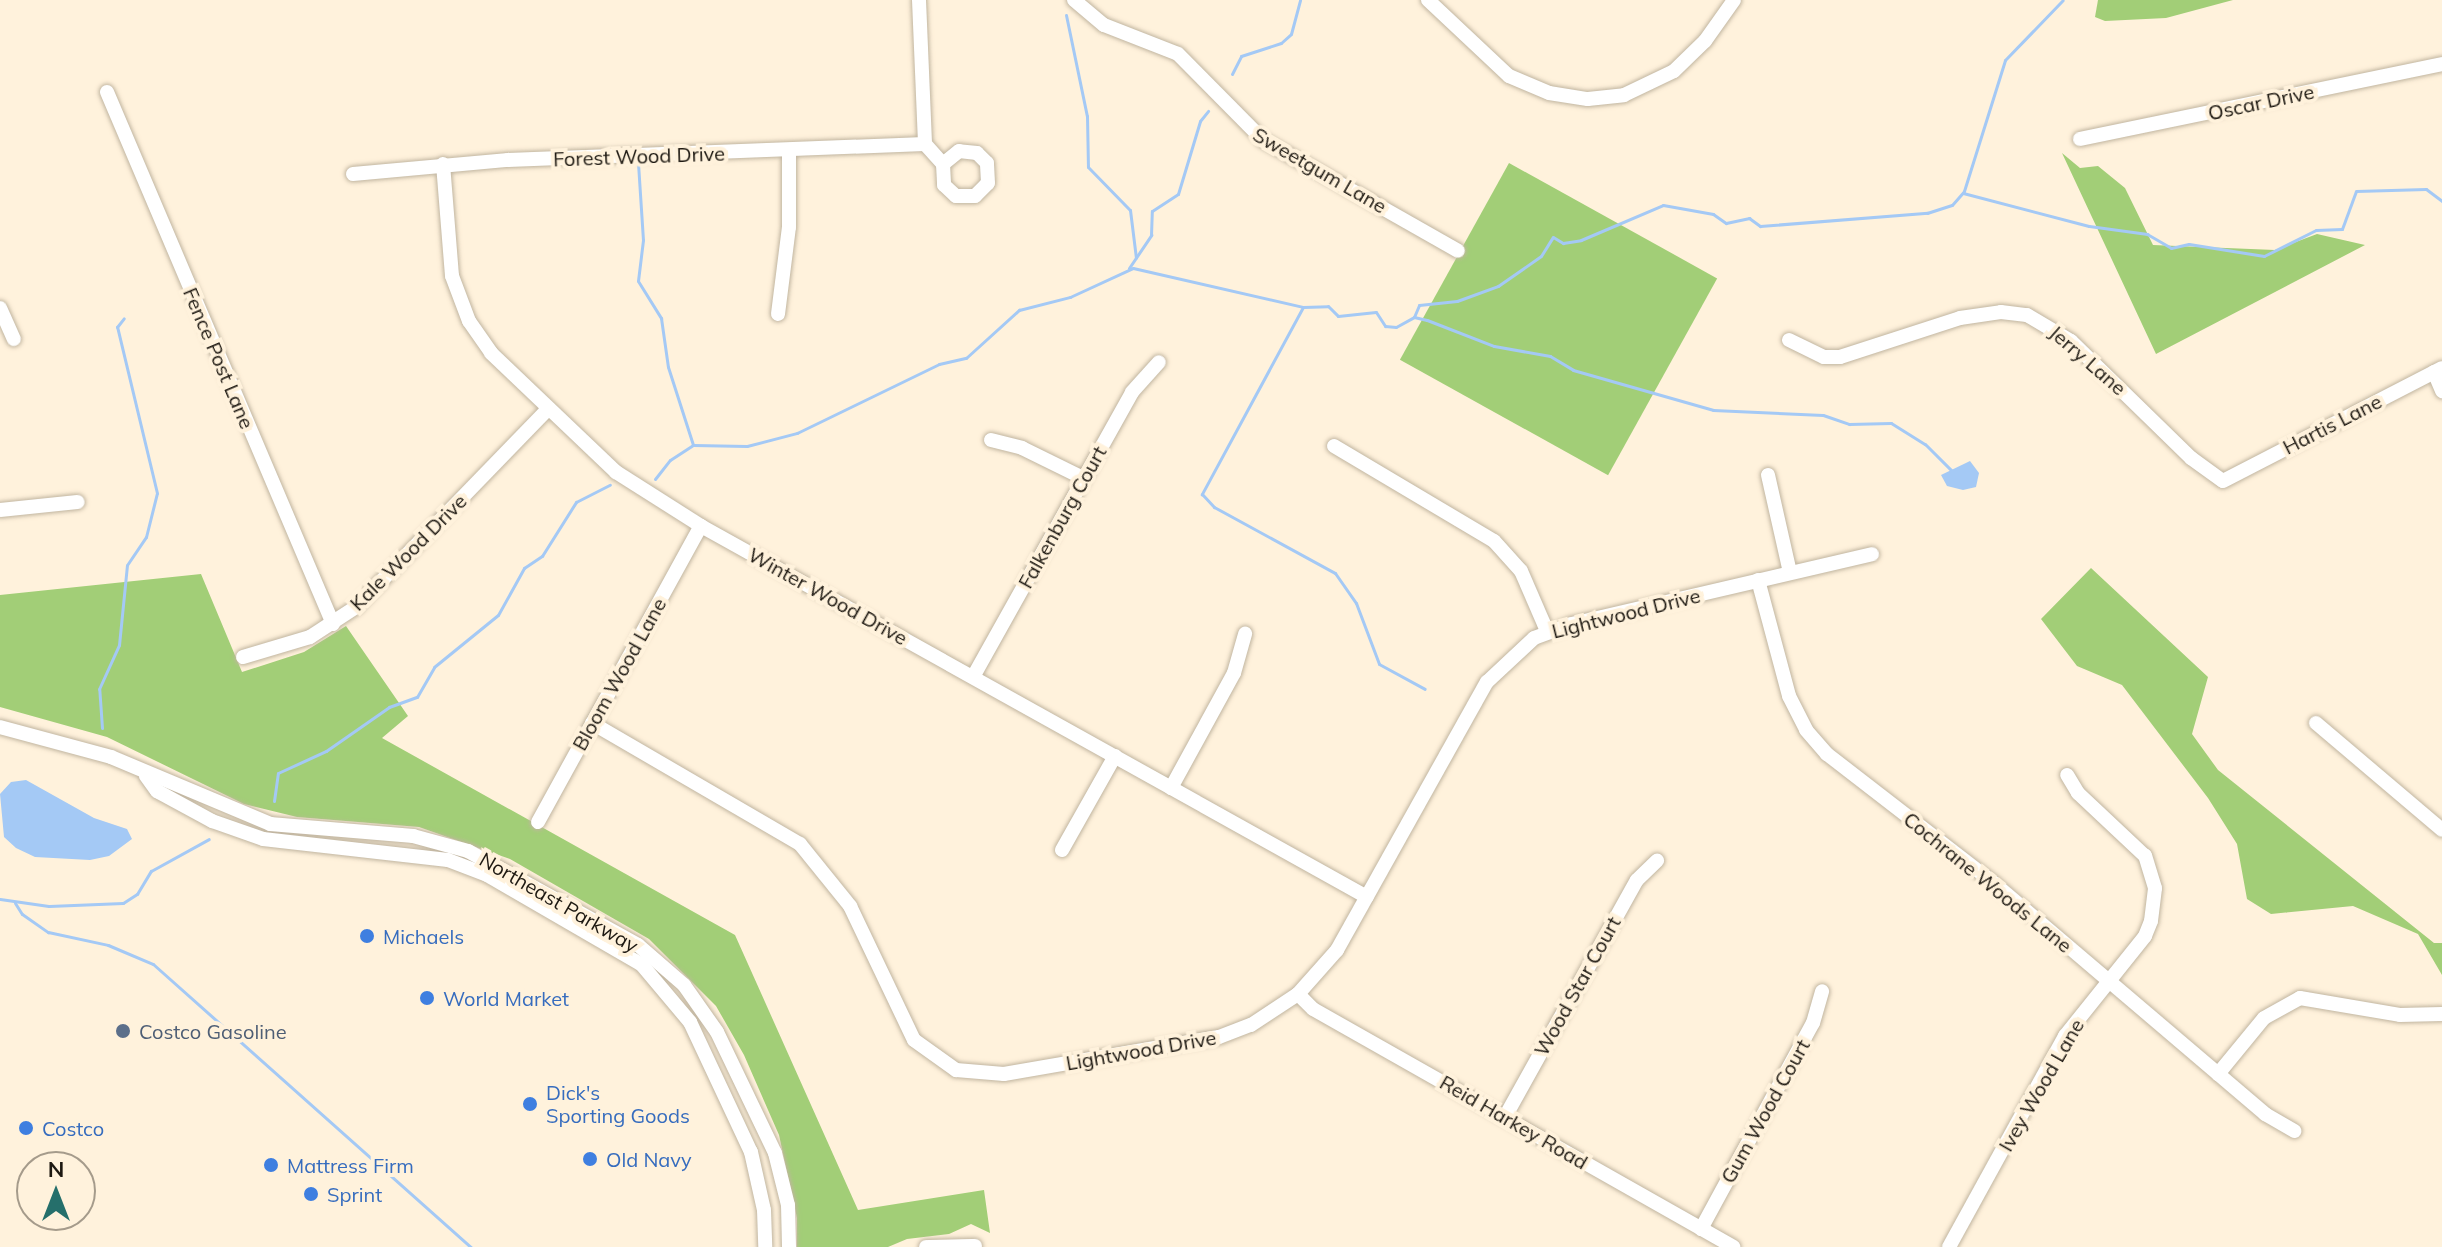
<!DOCTYPE html>
<html>
<head>
<meta charset="utf-8">
<style>
	body { margin:0 }
	#map { position:relative; width:2442px; height:1247px; overflow:hidden; background:#fff2dc; font-family:Mulish,sans-serif }
	div>[style] { position:absolute }
	[style*='--x'] { left:calc(var(--x)*1px); top:calc(var(--y)*1px); width:calc(var(--w)*1px); rotate:calc(var(--a)*1deg) }
	.forest>* { inset:0; background:#a2ce77; transform-origin:0 0 }
	.water>* { inset:0; background:#a4c9f5 }
	.stream>* { height:3px; margin:-1.5px; padding:0 1.5px; transform-origin:1.5px; border-radius:1.5px; background:#a4c9f5 }
	.roads { filter:drop-shadow(0 0 2px #c1b5a0) drop-shadow(0 0 2px #c1b5a0) }
	.minor>* { height:14px; margin:-7px; padding:0 7px; transform-origin:7px; border-radius:7px; background:#fff }
	.dots>* { width:22px; height:22px; translate:-50% -50%; box-sizing:border-box; border:4px solid #fff2dc; border-radius:50% }
	span { translate:-50% -50%; white-space:nowrap; text-align:center; line-height:1.15; -webkit-text-stroke:8px #fff2dc; paint-order:stroke }
	.street-label { font-size:20px; color:#1d1811 }
	.shop-label { font-size:20px; color:#366cbe }
	.left { translate:0 -50%; text-align:left }
	.service-label { font-size:20px; color:#4e5e75 }
	.north { position:absolute; left:16px; top:1151px; width:80px; height:80px; box-sizing:border-box; background:#fff2dc; border:2px solid #a59b8b; border-radius:50%; rotate:0deg; font-size:22px; font-weight:700; line-height:32px; text-align:center; color:#1d1811 }
	.north::after { content:''; display:block; margin:auto; width:28px; height:36px; background:#256f6b; clip-path:polygon(50% 0,100% 100%,50% 72%,0 100%) }
</style>
</head>
<body>
<div id="map">
	<div class="forest">
		<i style="clip-path:polygon(2098px 0,2233px 0,2166px 18px,2105px 21px,2095px 17px)"></i>
		<i style="clip-path:polygon(2062px 153px,2080px 168px,2098px 166px,2125px 188px,2153px 245px,2275px 250px,2317px 234px,2365px 245px,2156px 354px)"></i>
		<i style="left:1509px;top:163px;width:238px;height:225px;rotate:29deg"></i>
		<i style="clip-path:polygon(2091px 568px,2208px 677px,2192px 734px,2218px 770px,2434px 943px,2442px 943px,2442px 975px,2418px 934px,2353px 906px,2271px 914px,2247px 899px,2237px 844px,2208px 798px,2122px 685px,2077px 666px,2041px 619px)"></i>
		<i style="clip-path:polygon(201px 574px,242px 672px,304px 652px,346px 626px,408px 716px,382px 738px,735px 935px,858px 1210px,984px 1190px,990px 1233px,971px 1224px,949px 1234px,907px 1239px,888px 1247px,797px 1247px,797px 1218px,779px 1135px,744px 1055px,716px 1006px,649px 939px,510px 859px,419px 827px,297px 817px,244px 804px,107px 737px,0 707px,0 595px)"></i>
	</div>
	<div class="water">
		<i style="clip-path:polygon(1970px 461px,1979px 473px,1976px 487px,1963px 490px,1947px 486px,1941px 475px)"></i>
		<i style="clip-path:polygon(26px 780px,94px 818px,127px 829px,132px 839px,109px 856px,90px 860px,35px 857px,16px 848px,4px 837px,0 794px,11px 782px)"></i>
	</div>
	<div class="stream">
		<i style="--x:1066;--y:15;--w:103;--a:78.3"></i>
		<i style="--x:1087;--y:116;--w:51;--a:88.9"></i>
		<i style="--x:1088;--y:167;--w:60;--a:45.7"></i>
		<i style="--x:1130;--y:210;--w:48;--a:82.9"></i>
		<i style="--x:1232;--y:74;--w:20;--a:-63"></i>
		<i style="--x:1241;--y:56;--w:42;--a:-18"></i>
		<i style="--x:1281;--y:43;--w:13;--a:-42"></i>
		<i style="--x:1291;--y:34;--w:35;--a:-75"></i>
		<i style="--x:638;--y:163;--w:77;--a:86.3"></i>
		<i style="--x:643;--y:240;--w:41;--a:97"></i>
		<i style="--x:638;--y:281;--w:44;--a:58.1"></i>
		<i style="--x:661;--y:318;--w:49;--a:81.9"></i>
		<i style="--x:668;--y:367;--w:82;--a:72.2"></i>
		<i style="--x:1963;--y:193;--w:130;--a:14.7"></i>
		<i style="--x:2089;--y:226;--w:59;--a:7.9"></i>
		<i style="--x:2147;--y:234;--w:28;--a:30"></i>
		<i style="--x:2171;--y:248;--w:18;--a:-13"></i>
		<i style="--x:2189;--y:244;--w:76;--a:9.1"></i>
		<i style="--x:2264;--y:256;--w:58;--a:-26.6"></i>
		<i style="--x:2316;--y:230;--w:26;--a:-2"></i>
		<i style="--x:2342;--y:229;--w:40;--a:-69.8"></i>
		<i style="--x:2356;--y:191;--w:70;--a:-1.6"></i>
		<i style="--x:2426;--y:189;--w:20;--a:37"></i>
		<i style="--x:1129;--y:268;--w:40;--a:-56"></i>
		<i style="--x:1151;--y:235;--w:24;--a:-88"></i>
		<i style="--x:1152;--y:211;--w:31;--a:-33"></i>
		<i style="--x:1178;--y:194;--w:76;--a:-73.2"></i>
		<i style="--x:1200;--y:121;--w:13;--a:-51"></i>
		<i style="--x:1303;--y:307;--w:213;--a:118.4"></i>
		<i style="--x:1202;--y:494;--w:18;--a:47"></i>
		<i style="--x:1214;--y:507;--w:138;--a:28.6"></i>
		<i style="--x:1335;--y:573;--w:37;--a:55"></i>
		<i style="--x:1356;--y:603;--w:65;--a:69.3"></i>
		<i style="--x:1379;--y:664;--w:52;--a:28.5"></i>
		<i style="--x:1414;--y:317;--w:13;--a:-67"></i>
		<i style="--x:1419;--y:305;--w:38;--a:-6"></i>
		<i style="--x:1457;--y:301;--w:44;--a:-20.1"></i>
		<i style="--x:1498;--y:286;--w:52;--a:-34.9"></i>
		<i style="--x:1541;--y:256;--w:22;--a:-58"></i>
		<i style="--x:1553;--y:237;--w:12;--a:31"></i>
		<i style="--x:1563;--y:243;--w:18;--a:-9"></i>
		<i style="--x:1581;--y:240;--w:89;--a:-23.1"></i>
		<i style="--x:1663;--y:205;--w:51;--a:10.2"></i>
		<i style="--x:1713;--y:214;--w:16;--a:35"></i>
		<i style="--x:1726;--y:223;--w:24;--a:-12"></i>
		<i style="--x:1749;--y:218;--w:14;--a:36"></i>
		<i style="--x:1760;--y:226;--w:168;--a:-4.5"></i>
		<i style="--x:1927;--y:213;--w:26;--a:-18"></i>
		<i style="--x:1952;--y:205;--w:18;--a:-49"></i>
		<i style="--x:1964;--y:191;--w:137;--a:-72.6"></i>
		<i style="--x:2005;--y:60;--w:83;--a:-46"></i>
		<i style="--x:655;--y:479;--w:24;--a:-52"></i>
		<i style="--x:670;--y:460;--w:27;--a:-33"></i>
		<i style="--x:693;--y:445;--w:54;--a:1.1"></i>
		<i style="--x:747;--y:446;--w:52;--a:-14.6"></i>
		<i style="--x:797;--y:433;--w:158;--a:-25.9"></i>
		<i style="--x:939;--y:364;--w:28;--a:-13"></i>
		<i style="--x:966;--y:358;--w:72;--a:-42.2"></i>
		<i style="--x:1019;--y:310;--w:53;--a:-14.3"></i>
		<i style="--x:1070;--y:297;--w:69;--a:-24.7"></i>
		<i style="--x:1133;--y:268;--w:174;--a:12.9"></i>
		<i style="--x:1303;--y:307;--w:25;--a:-2"></i>
		<i style="--x:1328;--y:306;--w:14;--a:45"></i>
		<i style="--x:1338;--y:316;--w:38;--a:-6"></i>
		<i style="--x:1376;--y:312;--w:17;--a:57"></i>
		<i style="--x:1385;--y:326;--w:11;--a:5"></i>
		<i style="--x:1396;--y:327;--w:21;--a:-29"></i>
		<i style="--x:1414;--y:317;--w:13;--a:13"></i>
		<i style="--x:1427;--y:320;--w:72;--a:21.2"></i>
		<i style="--x:1494;--y:346;--w:57;--a:10.1"></i>
		<i style="--x:1550;--y:356;--w:27;--a:31"></i>
		<i style="--x:1573;--y:370;--w:146;--a:15.9"></i>
		<i style="--x:1713;--y:410;--w:110;--a:2.6"></i>
		<i style="--x:1823;--y:415;--w:28;--a:19"></i>
		<i style="--x:1849;--y:424;--w:42;--a:-1.4"></i>
		<i style="--x:1891;--y:423;--w:40;--a:32"></i>
		<i style="--x:1925;--y:444;--w:38;--a:45"></i>
		<i style="--x:102;--y:728;--w:39;--a:-94"></i>
		<i style="--x:99;--y:689;--w:48;--a:-65.6"></i>
		<i style="--x:119;--y:645;--w:80;--a:-84.3"></i>
		<i style="--x:127;--y:565;--w:34;--a:-56"></i>
		<i style="--x:146;--y:537;--w:45;--a:-76"></i>
		<i style="--x:157;--y:493;--w:171;--a:-103.5"></i>
		<i style="--x:117;--y:327;--w:11;--a:-52"></i>
		<i style="--x:274;--y:801;--w:28;--a:-82"></i>
		<i style="--x:278;--y:773;--w:53;--a:-24.6"></i>
		<i style="--x:326;--y:751;--w:77;--a:-34.9"></i>
		<i style="--x:389;--y:707;--w:30;--a:-20"></i>
		<i style="--x:417;--y:697;--w:34;--a:-60"></i>
		<i style="--x:434;--y:667;--w:82;--a:-39.1"></i>
		<i style="--x:498;--y:615;--w:54;--a:-61"></i>
		<i style="--x:524;--y:568;--w:22;--a:-34"></i>
		<i style="--x:542;--y:556;--w:64;--a:-57.8"></i>
		<i style="--x:576;--y:502;--w:38;--a:-27"></i>
		<i style="--x:0;--y:899;--w:49;--a:8.1"></i>
		<i style="--x:49;--y:906;--w:74;--a:-2.3"></i>
		<i style="--x:123;--y:903;--w:17;--a:-33"></i>
		<i style="--x:137;--y:894;--w:27;--a:-59"></i>
		<i style="--x:151;--y:871;--w:66;--a:-28.9"></i>
		<i style="--x:15;--y:903;--w:13;--a:58"></i>
		<i style="--x:22;--y:914;--w:32;--a:35"></i>
		<i style="--x:48;--y:932;--w:61;--a:12.2"></i>
		<i style="--x:108;--y:945;--w:49;--a:22.9"></i>
		<i style="--x:153;--y:964;--w:426;--a:41.7"></i>
	</div>
	<div class="roads">
		<div class="minor">
			<i style="--x:919;--y:0;--w:144;--a:87.6"></i>
			<i style="--x:1074;--y:0;--w:39;--a:40"></i>
			<i style="--x:1104;--y:25;--w:79;--a:21.4"></i>
			<i style="--x:1178;--y:54;--w:121;--a:45.3"></i>
			<i style="--x:1263;--y:140;--w:224;--a:29.6"></i>
			<i style="--x:1428;--y:0;--w:111;--a:43.2"></i>
			<i style="--x:1509;--y:76;--w:43;--a:23"></i>
			<i style="--x:1549;--y:93;--w:39;--a:9"></i>
			<i style="--x:1588;--y:99;--w:36;--a:-6"></i>
			<i style="--x:1624;--y:95;--w:55;--a:-25.6"></i>
			<i style="--x:1674;--y:71;--w:43;--a:-44.1"></i>
			<i style="--x:1705;--y:41;--w:50;--a:-54.7"></i>
			<i style="--x:107;--y:92;--w:578;--a:66.98"></i>
			<i style="--x:2080;--y:139;--w:370;--a:-11.7"></i>
			<i style="--x:925;--y:144;--w:27;--a:48"></i>
			<i style="--x:943;--y:164;--w:21;--a:87"></i>
			<i style="--x:944;--y:185;--w:16;--a:43"></i>
			<i style="--x:956;--y:196;--w:19;--a:0"></i>
			<i style="--x:975;--y:196;--w:18;--a:-45"></i>
			<i style="--x:988;--y:183;--w:20;--a:-93"></i>
			<i style="--x:987;--y:163;--w:14;--a:-135"></i>
			<i style="--x:977;--y:153;--w:18;--a:-174"></i>
			<i style="--x:959;--y:151;--w:21;--a:141"></i>
			<i style="--x:443;--y:164;--w:112;--a:85.4"></i>
			<i style="--x:452;--y:276;--w:48;--a:69.3"></i>
			<i style="--x:469;--y:321;--w:39;--a:55"></i>
			<i style="--x:491;--y:353;--w:173;--a:43.6"></i>
			<i style="--x:616;--y:472;--w:101;--a:32.4"></i>
			<i style="--x:701;--y:526;--w:762;--a:29.12"></i>
			<i style="--x:353;--y:174;--w:156;--a:-5.2"></i>
			<i style="--x:508;--y:160;--w:417;--a:-2.2"></i>
			<i style="--x:0;--y:308;--w:34;--a:66"></i>
			<i style="--x:778;--y:314;--w:88;--a:-82.8"></i>
			<i style="--x:789;--y:227;--w:76;--a:-90"></i>
			<i style="--x:1789;--y:340;--w:39;--a:26"></i>
			<i style="--x:1824;--y:357;--w:16;--a:0"></i>
			<i style="--x:1840;--y:357;--w:126;--a:-18"></i>
			<i style="--x:1960;--y:318;--w:41;--a:-8.3"></i>
			<i style="--x:2001;--y:312;--w:26;--a:7"></i>
			<i style="--x:2027;--y:315;--w:51;--a:30.6"></i>
			<i style="--x:2071;--y:341;--w:168;--a:44.3"></i>
			<i style="--x:2191;--y:458;--w:39;--a:36"></i>
			<i style="--x:2223;--y:481;--w:246;--a:-27.3"></i>
			<i style="--x:2434;--y:372;--w:21;--a:67"></i>
			<i style="--x:991;--y:440;--w:32;--a:14"></i>
			<i style="--x:1022;--y:448;--w:68;--a:26.2"></i>
			<i style="--x:1334;--y:446;--w:186;--a:30.7"></i>
			<i style="--x:1494;--y:541;--w:40;--a:48"></i>
			<i style="--x:1521;--y:571;--w:65;--a:66.6"></i>
			<i style="--x:1768;--y:475;--w:100;--a:77.3"></i>
			<i style="--x:0;--y:510;--w:78;--a:-5.9"></i>
			<i style="--x:1758;--y:580;--w:120;--a:75"></i>
			<i style="--x:1789;--y:696;--w:38;--a:63"></i>
			<i style="--x:1806;--y:730;--w:32;--a:49"></i>
			<i style="--x:1827;--y:754;--w:212;--a:37.7"></i>
			<i style="--x:1995;--y:884;--w:355;--a:40.4"></i>
			<i style="--x:2265;--y:1114;--w:34;--a:30"></i>
			<i style="--x:243;--y:657;--w:70;--a:-16.6"></i>
			<i style="--x:310;--y:637;--w:55;--a:-33.1"></i>
			<i style="--x:356;--y:607;--w:276;--a:-45.9"></i>
			<i style="--x:973;--y:677;--w:326;--a:-60.8"></i>
			<i style="--x:1132;--y:392;--w:40;--a:-48"></i>
			<i style="--x:592;--y:723;--w:241;--a:30.2"></i>
			<i style="--x:800;--y:844;--w:80;--a:51.1"></i>
			<i style="--x:850;--y:906;--w:148;--a:64.5"></i>
			<i style="--x:914;--y:1040;--w:52;--a:35.5"></i>
			<i style="--x:956;--y:1070;--w:48;--a:4.8"></i>
			<i style="--x:1004;--y:1074;--w:218;--a:-9.8"></i>
			<i style="--x:1219;--y:1037;--w:34;--a:-21"></i>
			<i style="--x:1251;--y:1025;--w:56;--a:-33.4"></i>
			<i style="--x:1298;--y:994;--w:59;--a:-48.4"></i>
			<i style="--x:1337;--y:950;--w:307;--a:-60.8"></i>
			<i style="--x:1487;--y:682;--w:64;--a:-43.1"></i>
			<i style="--x:1534;--y:638;--w:40;--a:-20.2"></i>
			<i style="--x:1572;--y:624;--w:308;--a:-13.1"></i>
			<i style="--x:2316;--y:723;--w:165;--a:40.3"></i>
			<i style="--x:0;--y:727;--w:115;--a:15.1"></i>
			<i style="--x:111;--y:757;--w:173;--a:22.8"></i>
			<i style="--x:270;--y:824;--w:144;--a:4.8"></i>
			<i style="--x:413;--y:836;--w:57;--a:15.3"></i>
			<i style="--x:468;--y:851;--w:194;--a:28.9"></i>
			<i style="--x:638;--y:945;--w:61;--a:41"></i>
			<i style="--x:684;--y:985;--w:57;--a:54.9"></i>
			<i style="--x:717;--y:1032;--w:134;--a:64.4"></i>
			<i style="--x:775;--y:1153;--w:54;--a:76"></i>
			<i style="--x:788;--y:1205;--w:42;--a:88.6"></i>
			<i style="--x:146;--y:776;--w:19;--a:54"></i>
			<i style="--x:157;--y:791;--w:63;--a:28.6"></i>
			<i style="--x:212;--y:821;--w:54;--a:19.4"></i>
			<i style="--x:263;--y:839;--w:186;--a:6.5"></i>
			<i style="--x:448;--y:860;--w:42;--a:21"></i>
			<i style="--x:487;--y:875;--w:179;--a:30.1"></i>
			<i style="--x:642;--y:965;--w:75;--a:49.9"></i>
			<i style="--x:690;--y:1022;--w:144;--a:64.9"></i>
			<i style="--x:751;--y:1152;--w:59;--a:77.4"></i>
			<i style="--x:764;--y:1210;--w:37;--a:88"></i>
			<i style="--x:1171;--y:788;--w:131;--a:-61.3"></i>
			<i style="--x:1234;--y:673;--w:41;--a:-74.2"></i>
			<i style="--x:538;--y:822;--w:338;--a:-61.2"></i>
			<i style="--x:1062;--y:850;--w:108;--a:-60.6"></i>
			<i style="--x:1298;--y:994;--w:21;--a:45"></i>
			<i style="--x:1313;--y:1009;--w:483;--a:29.5"></i>
			<i style="--x:2218;--y:1074;--w:72;--a:-50.6"></i>
			<i style="--x:2264;--y:1018;--w:41;--a:-29.1"></i>
			<i style="--x:2300;--y:998;--w:101;--a:9.6"></i>
			<i style="--x:2400;--y:1015;--w:42;--a:-1.4"></i>
			<i style="--x:1505;--y:1117;--w:271;--a:-60.9"></i>
			<i style="--x:1637;--y:880;--w:28;--a:-44"></i>
			<i style="--x:1701;--y:1229;--w:234;--a:-61.5"></i>
			<i style="--x:1813;--y:1023;--w:33;--a:-74"></i>
			<i style="--x:926;--y:1247;--w:49;--a:-1.2"></i>
			<i style="--x:1949;--y:1247;--w:241;--a:-61.2"></i>
			<i style="--x:2065;--y:1036;--w:128;--a:-51.3"></i>
			<i style="--x:2145;--y:936;--w:16;--a:-68"></i>
			<i style="--x:2151;--y:921;--w:33;--a:-83"></i>
			<i style="--x:2155;--y:888;--w:34;--a:-107"></i>
			<i style="--x:2145;--y:856;--w:92;--a:-136.8"></i>
			<i style="--x:2078;--y:793;--w:21;--a:-121"></i>
		</div>
	</div>
	<div class="dots">
		<i style="left:367px;top:936px;background:#3f7fe0"></i>
		<i style="left:427px;top:998px;background:#3f7fe0"></i>
		<i style="left:123px;top:1031px;background:#5c6f8a"></i>
		<i style="left:530px;top:1104px;background:#3f7fe0"></i>
		<i style="left:26px;top:1128px;background:#3f7fe0"></i>
		<i style="left:590px;top:1159px;background:#3f7fe0"></i>
		<i style="left:271px;top:1165px;background:#3f7fe0"></i>
		<i style="left:311px;top:1194px;background:#3f7fe0"></i>
	</div>
	<div class="street-label">
		<span style="left:2261px;top:102px;rotate:-12deg">Oscar Drive</span>
		<span style="left:639px;top:156px;rotate:-2deg">Forest Wood Drive</span>
		<span style="left:1320px;top:170px;rotate:30deg">Sweetgum Lane</span>
		<span style="left:219px;top:358px;rotate:67deg">Fence Post Lane</span>
		<span style="left:2088px;top:360px;rotate:41deg">Jerry Lane</span>
		<span style="left:2332px;top:424px;rotate:-27deg">Hartis Lane</span>
		<span style="left:1062px;top:517px;rotate:-61deg">Falkenburg Court</span>
		<span style="left:408px;top:552px;rotate:-45deg">Kale Wood Drive</span>
		<span style="left:828px;top:596px;rotate:29deg">Winter Wood Drive</span>
		<span style="left:1626px;top:613px;rotate:-14deg">Lightwood Drive</span>
		<span style="left:619px;top:674px;rotate:-61deg">Bloom Wood Lane</span>
		<span style="left:1988px;top:882px;rotate:39deg">Cochrane Woods Lane</span>
		<span style="left:559px;top:902px;rotate:30deg">Northeast Parkway</span>
		<span style="left:1577px;top:986px;rotate:-61deg">Wood Star Court</span>
		<span style="left:1141px;top:1050px;rotate:-10deg">Lightwood Drive</span>
		<span style="left:2041px;top:1085px;rotate:-60deg">Ivey Wood Lane</span>
		<span style="left:1765px;top:1111px;rotate:-61deg">Gum Wood Court</span>
		<span style="left:1514px;top:1122px;rotate:30deg">Reid Harkey Road</span>
	</div>
	<div class="shop-label">
		<span class="left" style="left:383px;top:936px">Michaels</span>
		<span class="left" style="left:443px;top:998px">World Market</span>
		<span class="left" style="left:546px;top:1104px">Dick's<br>Sporting Goods</span>
		<span class="left" style="left:42px;top:1128px">Costco</span>
		<span class="left" style="left:606px;top:1159px">Old Navy</span>
		<span class="left" style="left:287px;top:1165px">Mattress Firm</span>
		<span class="left" style="left:327px;top:1194px">Sprint</span>
	</div>
	<div class="service-label">
		<span class="left" style="left:139px;top:1031px">Costco Gasoline</span>
	</div>
	<div class="north">N</div>
</div>
</body>
</html>
